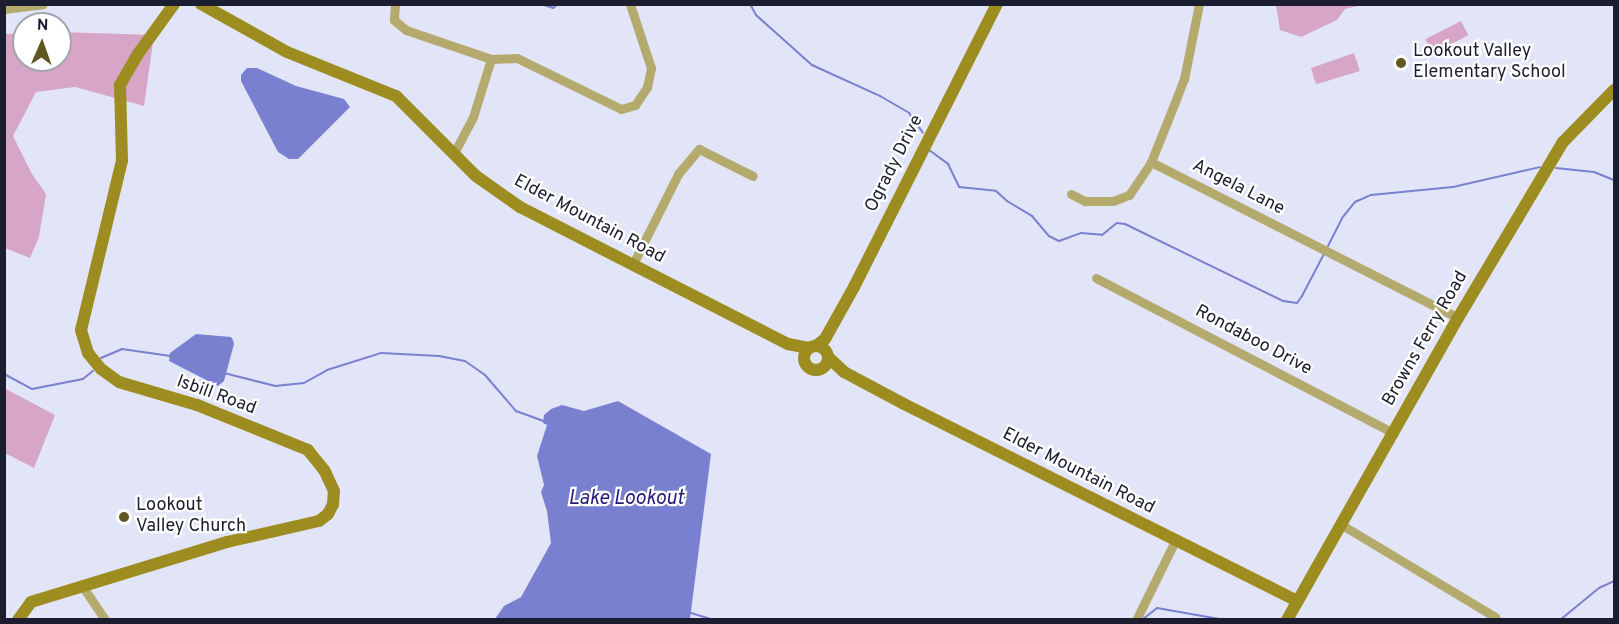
<!DOCTYPE html>
<html>
<head>
<meta charset="utf-8">
<style>
	body { margin:0 }
	#map { position:relative; width:1619px; height:624px; overflow:hidden; background:#e2e5f8; font-family:Overpass,sans-serif }
	div>[style] { position:absolute }
	[style*='--x'] { left:calc(var(--x)*1px); top:calc(var(--y)*1px); width:calc(var(--w)*1px); rotate:calc(var(--a)*1deg) }
	.green>* { inset:0; background:#d7a5c6; transform-origin:0 0 }
	.water>* { inset:0; background:#7a80d0 }
	.stream>* { height:2px; margin:-1px; padding:0 1px; transform-origin:1px; border-radius:1px; background:#7a80d0 }
	.street>* { height:9px; margin:-4.5px; padding:0 4.5px; transform-origin:4.5px; border-radius:4.5px; background:#b5aa6e }
	.secondary>* { height:12px; margin:-6px; padding:0 6px; transform-origin:6px; border-radius:6px; background:#9d8c20 }
	.secondary>.ring { margin:-6px; padding:0; box-sizing:content-box; background:none; border:12px solid #9d8c20; border-radius:50% }
	.dots>* { width:16px; height:16px; translate:-50% -50%; box-sizing:border-box; border:3px solid #fff; border-radius:50% }
	span { translate:-50% -50%; white-space:nowrap; text-align:center; line-height:1.15; -webkit-text-stroke:4.5px #fff; paint-order:stroke }
	.poi-label { font-size:18px; color:#1c1d2e }
	.left { translate:0 -50%; text-align:left }
	.street-label { font-size:18px; color:#1c1d2e }
	.water-label { font-size:20px; color:#271b79; font-style:italic }
	.frame { position:absolute; inset:0; border:6px solid #1c1d2e; pointer-events:none }
	.north { position:absolute; left:12px; top:12px; width:60px; height:60px; box-sizing:border-box; background:#fff; border:2px solid #a4a5ab; border-radius:50%; rotate:2deg; font-size:16px; font-weight:700; line-height:24px; text-align:center; color:#1c1d2e }
	.north::after { content:''; display:block; margin:auto; width:21px; height:27px; background:#605723; clip-path:polygon(50% 0,100% 100%,50% 72%,0 100%) }
</style>
</head>
<body>
<div id="map">
	<div class="green">
		<i style="clip-path:polygon(1276px 5px,1276px 4px,1361px 5px,1345px 9px,1337px 20px,1301px 37px,1280px 30px)"></i>
		<i style="left:1461px;top:21px;width:16px;height:40px;rotate:63deg"></i>
		<i style="clip-path:polygon(60px 32px,154px 35px,144px 106px,75px 87px,36px 92px,13px 136px,32px 174px,46px 194px,39px 237px,30px 258px,5px 248px,4px 34px,24px 33px,24px 60px,60px 60px)"></i>
		<i style="clip-path:polygon(1354px 53px,1360px 71px,1317px 84px,1315px 82px,1311px 68px)"></i>
		<i style="clip-path:polygon(4px 388px,55px 415px,34px 468px,5px 453px)"></i>
	</div>
	<div class="water">
		<i style="clip-path:polygon(247px 68px,257px 68px,296px 86px,344px 99px,350px 107px,298px 159px,289px 159px,278px 152px,241px 81px,241px 75px)"></i>
		<i style="clip-path:polygon(196px 334px,231px 337px,233px 340px,234px 344px,224px 381px,218px 386px,169px 361px,170px 353px)"></i>
		<i style="clip-path:polygon(618px 401px,711px 454px,690px 619px,495px 619px,504px 606px,521px 597px,551px 543px,547px 511px,541px 492px,544px 485px,537px 456px,547px 425px,543px 423px,544px 415px,551px 409px,562px 405px,584px 411px)"></i>
	</div>
	<div class="stream">
		<i style="--x:541;--y:4;--w:13;--a:18"></i>
		<i style="--x:553;--y:8;--w:6;--a:-39"></i>
		<i style="--x:750;--y:4;--w:13;--a:61"></i>
		<i style="--x:756;--y:15;--w:75;--a:41.8"></i>
		<i style="--x:812;--y:65;--w:75;--a:24.5"></i>
		<i style="--x:880;--y:96;--w:34;--a:30"></i>
		<i style="--x:909;--y:113;--w:24;--a:55"></i>
		<i style="--x:929;--y:150;--w:24;--a:36"></i>
		<i style="--x:948;--y:164;--w:25;--a:64"></i>
		<i style="--x:959;--y:187;--w:37;--a:6"></i>
		<i style="--x:996;--y:191;--w:15;--a:42"></i>
		<i style="--x:1007;--y:201;--w:29;--a:31"></i>
		<i style="--x:1032;--y:216;--w:26;--a:50"></i>
		<i style="--x:1049;--y:236;--w:11;--a:27"></i>
		<i style="--x:1059;--y:241;--w:23;--a:-20"></i>
		<i style="--x:1081;--y:233;--w:21;--a:5"></i>
		<i style="--x:1102;--y:235;--w:19;--a:-39"></i>
		<i style="--x:1117;--y:223;--w:8;--a:7"></i>
		<i style="--x:1125;--y:224;--w:176;--a:26"></i>
		<i style="--x:1283;--y:301;--w:14;--a:8"></i>
		<i style="--x:1297;--y:303;--w:9;--a:-54"></i>
		<i style="--x:1302;--y:296;--w:47;--a:-62.4"></i>
		<i style="--x:1556;--y:168;--w:38;--a:6"></i>
		<i style="--x:1594;--y:172;--w:22;--a:22"></i>
		<i style="--x:1328;--y:246;--w:31;--a:-63"></i>
		<i style="--x:1342;--y:218;--w:21;--a:-51"></i>
		<i style="--x:1355;--y:202;--w:17;--a:-24"></i>
		<i style="--x:1371;--y:195;--w:82;--a:-5.6"></i>
		<i style="--x:1453;--y:187;--w:89;--a:-12.9"></i>
		<i style="--x:101;--y:358;--w:23;--a:-23"></i>
		<i style="--x:122;--y:349;--w:49;--a:8.3"></i>
		<i style="--x:224;--y:373;--w:53;--a:14.3"></i>
		<i style="--x:275;--y:386;--w:29;--a:-6"></i>
		<i style="--x:304;--y:383;--w:26;--a:-29"></i>
		<i style="--x:327;--y:370;--w:57;--a:-17.5"></i>
		<i style="--x:381;--y:353;--w:58;--a:3"></i>
		<i style="--x:439;--y:356;--w:26;--a:11"></i>
		<i style="--x:465;--y:361;--w:24;--a:35"></i>
		<i style="--x:485;--y:375;--w:48;--a:49.3"></i>
		<i style="--x:516;--y:411;--w:30;--a:20"></i>
		<i style="--x:4;--y:374;--w:32;--a:28"></i>
		<i style="--x:32;--y:389;--w:52;--a:-11.1"></i>
		<i style="--x:83;--y:379;--w:13;--a:-39"></i>
		<i style="--x:691;--y:613;--w:24;--a:17"></i>
		<i style="--x:1143;--y:619;--w:18;--a:-38"></i>
		<i style="--x:1157;--y:608;--w:69;--a:10"></i>
		<i style="--x:1560;--y:620;--w:50;--a:-39.4"></i>
		<i style="--x:1599;--y:588;--w:17;--a:-25"></i>
	</div>
	<div class="street">
		<i style="--x:395;--y:4;--w:16;--a:94"></i>
		<i style="--x:394;--y:20;--w:16;--a:40"></i>
		<i style="--x:406;--y:30;--w:90;--a:18.8"></i>
		<i style="--x:491;--y:59;--w:26;--a:-2"></i>
		<i style="--x:517;--y:58;--w:116;--a:26.1"></i>
		<i style="--x:621;--y:109;--w:15;--a:-16"></i>
		<i style="--x:635;--y:105;--w:22;--a:-56"></i>
		<i style="--x:647;--y:87;--w:19;--a:-78"></i>
		<i style="--x:651;--y:68;--w:67;--a:-108.2"></i>
		<i style="--x:4;--y:9;--w:39;--a:-7"></i>
		<i style="--x:453;--y:155;--w:43;--a:-62.2"></i>
		<i style="--x:473;--y:117;--w:61;--a:-72.8"></i>
		<i style="--x:1151;--y:162;--w:344;--a:26.9"></i>
		<i style="--x:1071;--y:194;--w:16;--a:27"></i>
		<i style="--x:1085;--y:201;--w:28;--a:0"></i>
		<i style="--x:1113;--y:201;--w:17;--a:-21"></i>
		<i style="--x:1129;--y:195;--w:40;--a:-56"></i>
		<i style="--x:1151;--y:162;--w:65;--a:-68.2"></i>
		<i style="--x:1175;--y:102;--w:25;--a:-69"></i>
		<i style="--x:1184;--y:79;--w:76;--a:-78.7"></i>
		<i style="--x:633;--y:264;--w:101;--a:-63.4"></i>
		<i style="--x:678;--y:174;--w:33;--a:-50"></i>
		<i style="--x:699;--y:149;--w:60;--a:26.6"></i>
		<i style="--x:1096;--y:278;--w:336;--a:27.5"></i>
		<i style="--x:1342;--y:525;--w:179;--a:31"></i>
		<i style="--x:83;--y:587;--w:40;--a:56"></i>
		<i style="--x:1136;--y:620;--w:88;--a:-63.7"></i>
	</div>
	<div class="secondary">
		<i style="--x:201;--y:4;--w:98;--a:29.2"></i>
		<i style="--x:287;--y:52;--w:118;--a:22"></i>
		<i style="--x:396;--y:96;--w:113;--a:45"></i>
		<i style="--x:476;--y:176;--w:54;--a:35.2"></i>
		<i style="--x:520;--y:207;--w:301;--a:27.1"></i>
		<i style="--x:788;--y:344;--w:21;--a:11"></i>
		<i class="ring" style="left:804px;top:346px;width:12px;height:12px"></i>
		<i style="--x:816;--y:346;--w:11;--a:-38"></i>
		<i style="--x:825;--y:339;--w:60;--a:-60.9"></i>
		<i style="--x:854;--y:287;--w:317;--a:-63.2"></i>
		<i style="--x:828;--y:357;--w:22;--a:43"></i>
		<i style="--x:844;--y:372;--w:68;--a:28.1"></i>
		<i style="--x:904;--y:404;--w:440;--a:26.6"></i>
		<i style="--x:18;--y:620;--w:22;--a:-54"></i>
		<i style="--x:31;--y:602;--w:205;--a:-17"></i>
		<i style="--x:227;--y:542;--w:94;--a:-12.9"></i>
		<i style="--x:319;--y:521;--w:11;--a:-38"></i>
		<i style="--x:328;--y:514;--w:11;--a:-63"></i>
		<i style="--x:333;--y:504;--w:13;--a:-86"></i>
		<i style="--x:334;--y:491;--w:23;--a:-115"></i>
		<i style="--x:324;--y:470;--w:26;--a:-129"></i>
		<i style="--x:308;--y:450;--w:120;--a:-157.9"></i>
		<i style="--x:197;--y:405;--w:81;--a:-163.6"></i>
		<i style="--x:119;--y:382;--w:22;--a:-144"></i>
		<i style="--x:101;--y:369;--w:21;--a:-129"></i>
		<i style="--x:88;--y:353;--w:24;--a:-107"></i>
		<i style="--x:81;--y:330;--w:174;--a:-76.4"></i>
		<i style="--x:122;--y:161;--w:76;--a:-91.5"></i>
		<i style="--x:120;--y:85;--w:36;--a:-60"></i>
		<i style="--x:138;--y:54;--w:62;--a:-54.2"></i>
		<i style="--x:1287;--y:620;--w:347;--a:-60.5"></i>
		<i style="--x:1458;--y:318;--w:205;--a:-59.2"></i>
		<i style="--x:1563;--y:142;--w:73;--a:-45.6"></i>
	</div>
	<div class="dots">
		<i style="left:1401px;top:63px;background:#605723"></i>
		<i style="left:124px;top:517px;background:#605723"></i>
	</div>
	<div class="poi-label">
		<span class="left" style="left:1413px;top:63px">Lookout Valley<br>Elementary School</span>
		<span class="left" style="left:136px;top:517px">Lookout<br>Valley Church</span>
	</div>
	<div class="street-label">
		<span style="left:895px;top:164px;rotate:-63deg">Ogrady Drive</span>
		<span style="left:1238px;top:188px;rotate:27deg">Angela Lane</span>
		<span style="left:589px;top:220px;rotate:28deg">Elder Mountain Road</span>
		<span style="left:1426px;top:339px;rotate:-60deg">Browns Ferry Road</span>
		<span style="left:1253px;top:341px;rotate:28deg">Rondaboo Drive</span>
		<span style="left:216px;top:396px;rotate:20deg">Isbill Road</span>
		<span style="left:1078px;top:472px;rotate:27deg">Elder Mountain Road</span>
	</div>
	<div class="water-label">
		<span style="left:626px;top:499px">Lake Lookout</span>
	</div>
	<div class="frame"></div>
	<div class="north">N</div>
</div>
</body>
</html>
